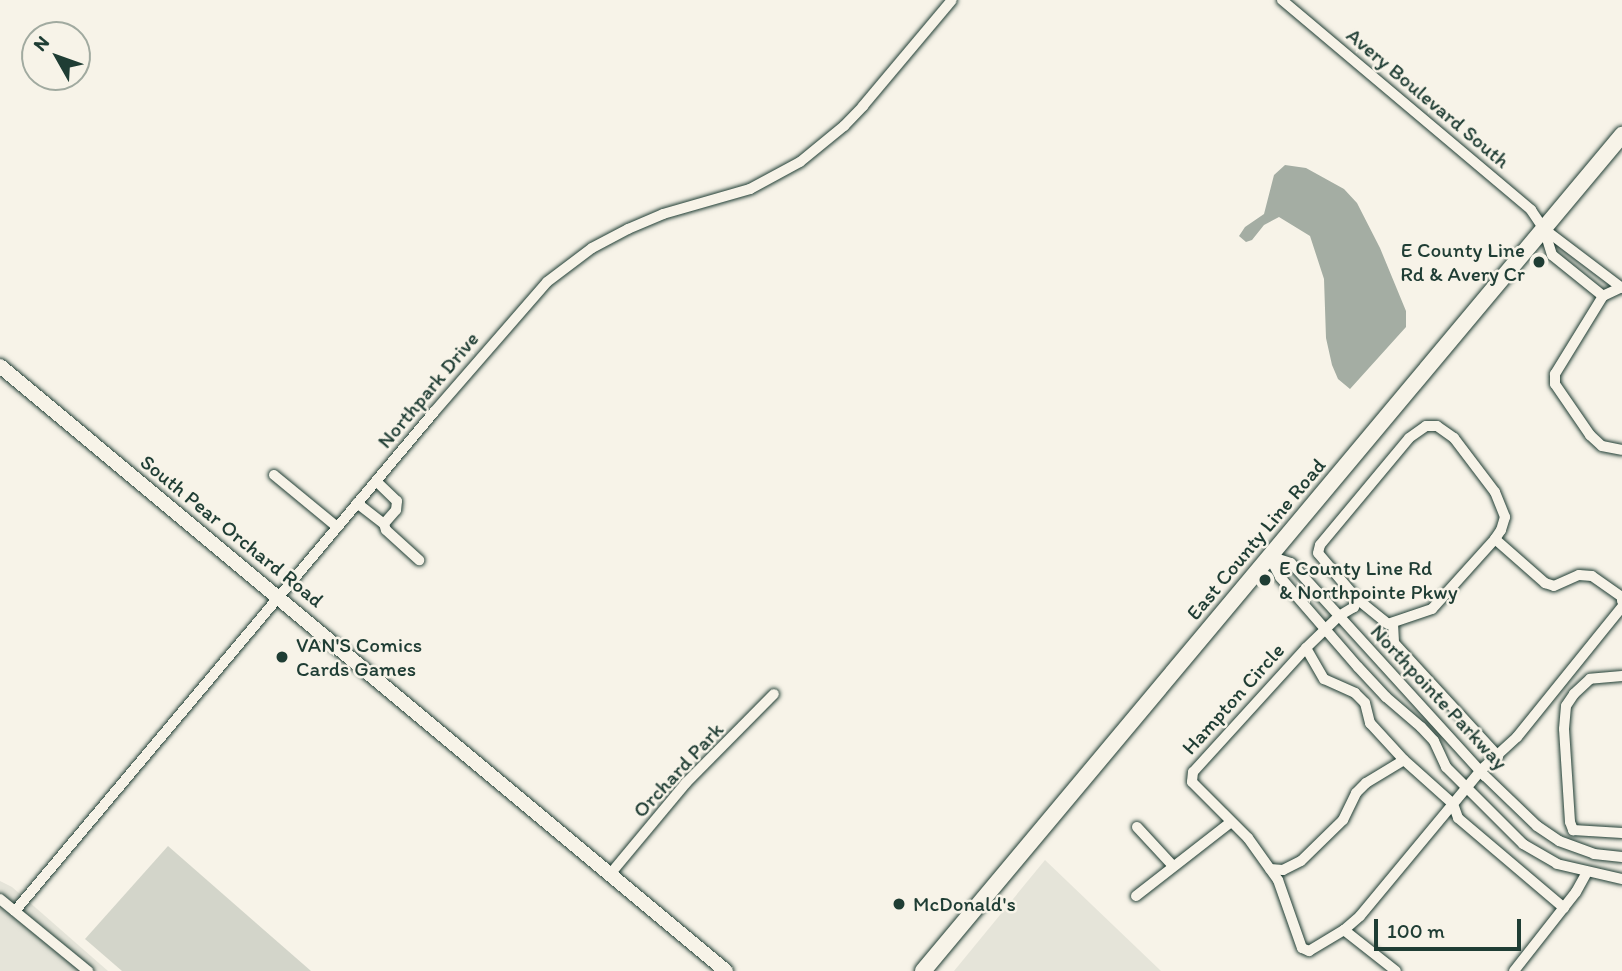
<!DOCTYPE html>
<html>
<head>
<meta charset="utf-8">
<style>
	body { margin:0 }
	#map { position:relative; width:1622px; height:971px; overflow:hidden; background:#f7f3e8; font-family:Itim,sans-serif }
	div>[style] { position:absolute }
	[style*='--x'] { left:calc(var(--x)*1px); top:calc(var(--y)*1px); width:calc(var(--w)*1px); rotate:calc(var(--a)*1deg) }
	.built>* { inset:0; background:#e5e4d9 }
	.green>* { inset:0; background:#d3d5ca }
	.water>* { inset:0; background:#a4ada3 }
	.roads { filter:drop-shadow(0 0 2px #1f3d34) drop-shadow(0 0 2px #1f3d34) }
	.minor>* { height:10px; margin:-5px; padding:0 5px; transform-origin:5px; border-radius:5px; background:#f7f3e8 }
	.tertiary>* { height:14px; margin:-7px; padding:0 7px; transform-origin:7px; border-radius:7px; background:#f7f3e8 }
	.secondary>* { height:16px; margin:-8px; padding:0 8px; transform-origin:8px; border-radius:8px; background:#f7f3e8 }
	.dots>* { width:19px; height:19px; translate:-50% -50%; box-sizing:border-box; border:4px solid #f7f3e8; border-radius:50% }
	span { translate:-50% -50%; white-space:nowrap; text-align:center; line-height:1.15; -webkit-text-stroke:5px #f7f3e8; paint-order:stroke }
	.street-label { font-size:21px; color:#1f3d34 }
	.poi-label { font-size:21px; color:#1f3d34 }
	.right { translate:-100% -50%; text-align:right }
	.left { translate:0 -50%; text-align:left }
	.north { position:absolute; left:21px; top:21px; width:70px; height:70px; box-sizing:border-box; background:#f7f3e8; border:2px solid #a1aaa0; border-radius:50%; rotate:310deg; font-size:19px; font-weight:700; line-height:28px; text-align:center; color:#1f3d34 }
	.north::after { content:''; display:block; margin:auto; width:24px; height:32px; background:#1f3d34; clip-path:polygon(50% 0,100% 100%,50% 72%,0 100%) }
	.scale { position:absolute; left:1374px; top:919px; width:147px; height:32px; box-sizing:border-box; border:4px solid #1f3d34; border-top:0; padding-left:9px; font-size:21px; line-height:24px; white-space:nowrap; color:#1f3d34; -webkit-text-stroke:5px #f7f3e8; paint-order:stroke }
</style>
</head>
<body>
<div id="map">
	<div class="built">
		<i style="clip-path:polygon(1045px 860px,1161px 971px,954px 971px)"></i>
		<i style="clip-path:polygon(0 881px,12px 887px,108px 971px,0 971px)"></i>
	</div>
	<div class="green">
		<i style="clip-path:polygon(168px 846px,311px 971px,122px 971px,85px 939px)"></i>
	</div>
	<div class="water">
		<i style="clip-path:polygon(1285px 165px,1306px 168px,1344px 189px,1357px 203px,1380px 248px,1406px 311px,1406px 327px,1350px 389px,1338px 379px,1332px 365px,1326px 338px,1324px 279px,1310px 236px,1279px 217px,1264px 225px,1252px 240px,1246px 242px,1239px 236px,1245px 227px,1264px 214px,1274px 175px)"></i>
	</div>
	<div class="roads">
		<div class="minor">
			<i style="--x:1282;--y:0;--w:326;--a:40.1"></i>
			<i style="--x:1531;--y:210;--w:23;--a:56"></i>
			<i style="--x:1622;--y:287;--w:21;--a:155"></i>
			<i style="--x:1603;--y:296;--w:92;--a:121.6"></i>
			<i style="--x:1555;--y:374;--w:10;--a:90"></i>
			<i style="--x:1555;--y:384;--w:62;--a:55.5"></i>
			<i style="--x:1590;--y:435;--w:16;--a:43"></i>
			<i style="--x:1602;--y:446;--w:20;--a:11"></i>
			<i style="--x:1603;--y:296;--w:65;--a:-141.2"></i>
			<i style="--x:1552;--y:255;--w:27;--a:-107"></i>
			<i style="--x:1544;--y:229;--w:98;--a:37.1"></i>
			<i style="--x:1426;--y:426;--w:11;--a:0"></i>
			<i style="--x:1437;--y:426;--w:21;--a:35"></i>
			<i style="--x:1454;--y:438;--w:68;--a:52.8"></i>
			<i style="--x:1495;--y:492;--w:27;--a:68"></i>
			<i style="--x:1505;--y:517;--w:14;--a:107"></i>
			<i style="--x:1501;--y:530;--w:11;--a:124"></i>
			<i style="--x:1495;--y:539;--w:94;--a:132"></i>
			<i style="--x:1432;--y:609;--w:46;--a:161.2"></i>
			<i style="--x:1388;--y:624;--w:40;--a:-141"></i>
			<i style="--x:1357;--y:599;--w:60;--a:-130.3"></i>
			<i style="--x:1318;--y:553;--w:8;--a:-76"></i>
			<i style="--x:1320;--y:545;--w:139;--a:-50.2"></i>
			<i style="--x:1409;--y:438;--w:21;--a:-35"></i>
			<i style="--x:274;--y:475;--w:82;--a:39.5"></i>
			<i style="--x:376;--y:481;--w:29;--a:44"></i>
			<i style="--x:397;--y:501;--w:9;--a:96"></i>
			<i style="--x:396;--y:510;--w:18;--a:131"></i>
			<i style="--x:357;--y:503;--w:34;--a:38"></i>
			<i style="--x:384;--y:524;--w:6;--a:72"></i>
			<i style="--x:386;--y:530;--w:45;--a:42.3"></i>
			<i style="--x:1495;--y:539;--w:67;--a:41.3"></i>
			<i style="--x:1545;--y:583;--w:9;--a:18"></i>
			<i style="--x:1554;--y:586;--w:27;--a:-24"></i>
			<i style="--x:1579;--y:575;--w:13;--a:4"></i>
			<i style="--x:1592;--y:576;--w:37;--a:35"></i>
			<i style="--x:1622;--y:597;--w:4;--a:90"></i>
			<i style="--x:1269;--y:556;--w:24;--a:62"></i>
			<i style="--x:1280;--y:577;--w:119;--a:49.1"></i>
			<i style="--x:1358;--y:667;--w:41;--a:47"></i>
			<i style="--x:1386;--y:697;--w:46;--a:40.6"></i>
			<i style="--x:1421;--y:727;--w:19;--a:47"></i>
			<i style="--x:1434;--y:741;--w:29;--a:65"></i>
			<i style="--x:1446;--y:767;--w:109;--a:45"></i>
			<i style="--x:1523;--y:844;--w:39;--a:30"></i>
			<i style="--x:1557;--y:864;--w:67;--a:13"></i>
			<i style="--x:1269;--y:556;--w:23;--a:18"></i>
			<i style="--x:1291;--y:563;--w:288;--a:47.7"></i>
			<i style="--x:1485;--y:776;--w:72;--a:43.9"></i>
			<i style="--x:1537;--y:826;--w:27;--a:34"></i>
			<i style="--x:1559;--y:841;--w:37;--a:20"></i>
			<i style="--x:1594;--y:854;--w:28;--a:6"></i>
			<i style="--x:1357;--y:599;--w:9;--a:111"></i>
			<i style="--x:1354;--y:607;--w:17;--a:149"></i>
			<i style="--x:1339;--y:616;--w:46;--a:135.9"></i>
			<i style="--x:1306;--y:648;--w:168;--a:132.3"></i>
			<i style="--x:1193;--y:772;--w:10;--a:96"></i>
			<i style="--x:1192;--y:782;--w:79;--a:45"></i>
			<i style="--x:1248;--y:838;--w:52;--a:54.5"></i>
			<i style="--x:1278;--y:880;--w:72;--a:70.6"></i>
			<i style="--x:1302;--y:948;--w:8;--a:23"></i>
			<i style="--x:1309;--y:951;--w:41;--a:-31"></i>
			<i style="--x:1344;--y:930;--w:66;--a:38.3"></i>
			<i style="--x:1393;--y:623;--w:20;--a:87"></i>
			<i style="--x:1394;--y:643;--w:154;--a:47.4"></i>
			<i style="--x:1306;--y:648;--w:36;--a:60"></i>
			<i style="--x:1324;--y:679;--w:34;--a:24"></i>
			<i style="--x:1355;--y:693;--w:14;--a:45"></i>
			<i style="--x:1365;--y:703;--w:21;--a:76"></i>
			<i style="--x:1370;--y:723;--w:50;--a:47.4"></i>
			<i style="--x:1404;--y:760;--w:66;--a:41.9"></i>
			<i style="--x:1453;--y:804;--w:15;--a:70"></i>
			<i style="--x:1458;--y:818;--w:139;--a:40.3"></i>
			<i style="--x:1622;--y:676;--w:32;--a:175"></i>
			<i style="--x:1590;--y:679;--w:22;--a:137"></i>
			<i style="--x:1574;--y:694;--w:14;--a:124"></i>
			<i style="--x:1566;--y:706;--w:23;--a:95"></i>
			<i style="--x:1564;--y:729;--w:93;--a:86.3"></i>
			<i style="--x:1570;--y:822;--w:9;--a:69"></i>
			<i style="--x:1573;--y:830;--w:49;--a:3.5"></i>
			<i style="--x:1137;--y:827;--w:53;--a:47.3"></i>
			<i style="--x:1270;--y:869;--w:13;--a:4"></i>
			<i style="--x:1283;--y:870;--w:20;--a:-27"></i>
			<i style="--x:1301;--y:861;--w:59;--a:-44.3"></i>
			<i style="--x:1343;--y:820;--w:30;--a:-64"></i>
			<i style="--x:1356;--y:793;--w:14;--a:-45"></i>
			<i style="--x:1366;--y:783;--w:44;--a:-31.2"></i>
			<i style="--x:611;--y:873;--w:117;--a:-50.2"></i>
			<i style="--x:686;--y:783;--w:125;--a:-45.3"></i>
			<i style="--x:1136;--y:896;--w:120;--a:-37.9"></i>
			<i style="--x:0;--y:899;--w:114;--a:39.3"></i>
			<i style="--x:15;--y:911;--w:652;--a:-49.98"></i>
			<i style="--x:434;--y:412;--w:172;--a:-49"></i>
			<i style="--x:547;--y:282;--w:56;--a:-37.1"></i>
			<i style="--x:592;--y:248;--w:41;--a:-27.8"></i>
			<i style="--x:628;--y:229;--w:38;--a:-23"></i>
			<i style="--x:663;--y:214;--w:91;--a:-16"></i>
			<i style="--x:750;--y:189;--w:57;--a:-28.4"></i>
			<i style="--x:800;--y:162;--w:57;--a:-39.3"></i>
			<i style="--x:844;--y:126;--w:28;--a:-46"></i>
			<i style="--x:863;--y:106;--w:138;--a:-50"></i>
			<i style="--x:1344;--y:930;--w:21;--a:-41"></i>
			<i style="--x:1360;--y:916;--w:190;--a:-50.3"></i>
			<i style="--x:1481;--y:770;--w:49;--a:-42.5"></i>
			<i style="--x:1517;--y:737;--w:167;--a:-51.1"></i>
			<i style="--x:1514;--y:971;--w:100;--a:-51.9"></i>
			<i style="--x:1576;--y:892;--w:23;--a:-61"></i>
		</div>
		<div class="tertiary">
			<i style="--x:0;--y:366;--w:945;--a:39.81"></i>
		</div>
		<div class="secondary">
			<i style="--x:923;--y:971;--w:1090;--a:-50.1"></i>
		</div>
	</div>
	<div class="dots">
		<i style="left:1539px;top:262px;background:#1f3d34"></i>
		<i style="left:1265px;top:580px;background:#1f3d34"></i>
		<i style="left:282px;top:657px;background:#1f3d34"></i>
		<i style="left:899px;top:904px;background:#1f3d34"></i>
	</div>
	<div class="street-label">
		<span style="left:1428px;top:98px;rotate:40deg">Avery Boulevard South</span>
		<span style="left:428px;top:390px;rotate:-50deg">Northpark Drive</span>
		<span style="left:232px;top:531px;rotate:39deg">South Pear Orchard Road</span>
		<span style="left:1256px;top:539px;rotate:-50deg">East County Line Road</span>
		<span style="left:1439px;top:697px;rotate:47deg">Northpointe Parkway</span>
		<span style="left:1233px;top:699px;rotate:-48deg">Hampton Circle</span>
		<span style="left:678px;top:770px;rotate:-47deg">Orchard Park</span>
	</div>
	<div class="poi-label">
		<span class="right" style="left:1525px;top:262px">E County Line<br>Rd &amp; Avery Cr</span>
		<span class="left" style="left:1279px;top:580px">E County Line Rd<br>&amp; Northpointe Pkwy</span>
		<span class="left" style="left:296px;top:657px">VAN'S Comics<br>Cards Games</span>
		<span class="left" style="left:913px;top:904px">McDonald's</span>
	</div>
	<div class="north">N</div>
	<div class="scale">100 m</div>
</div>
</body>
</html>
